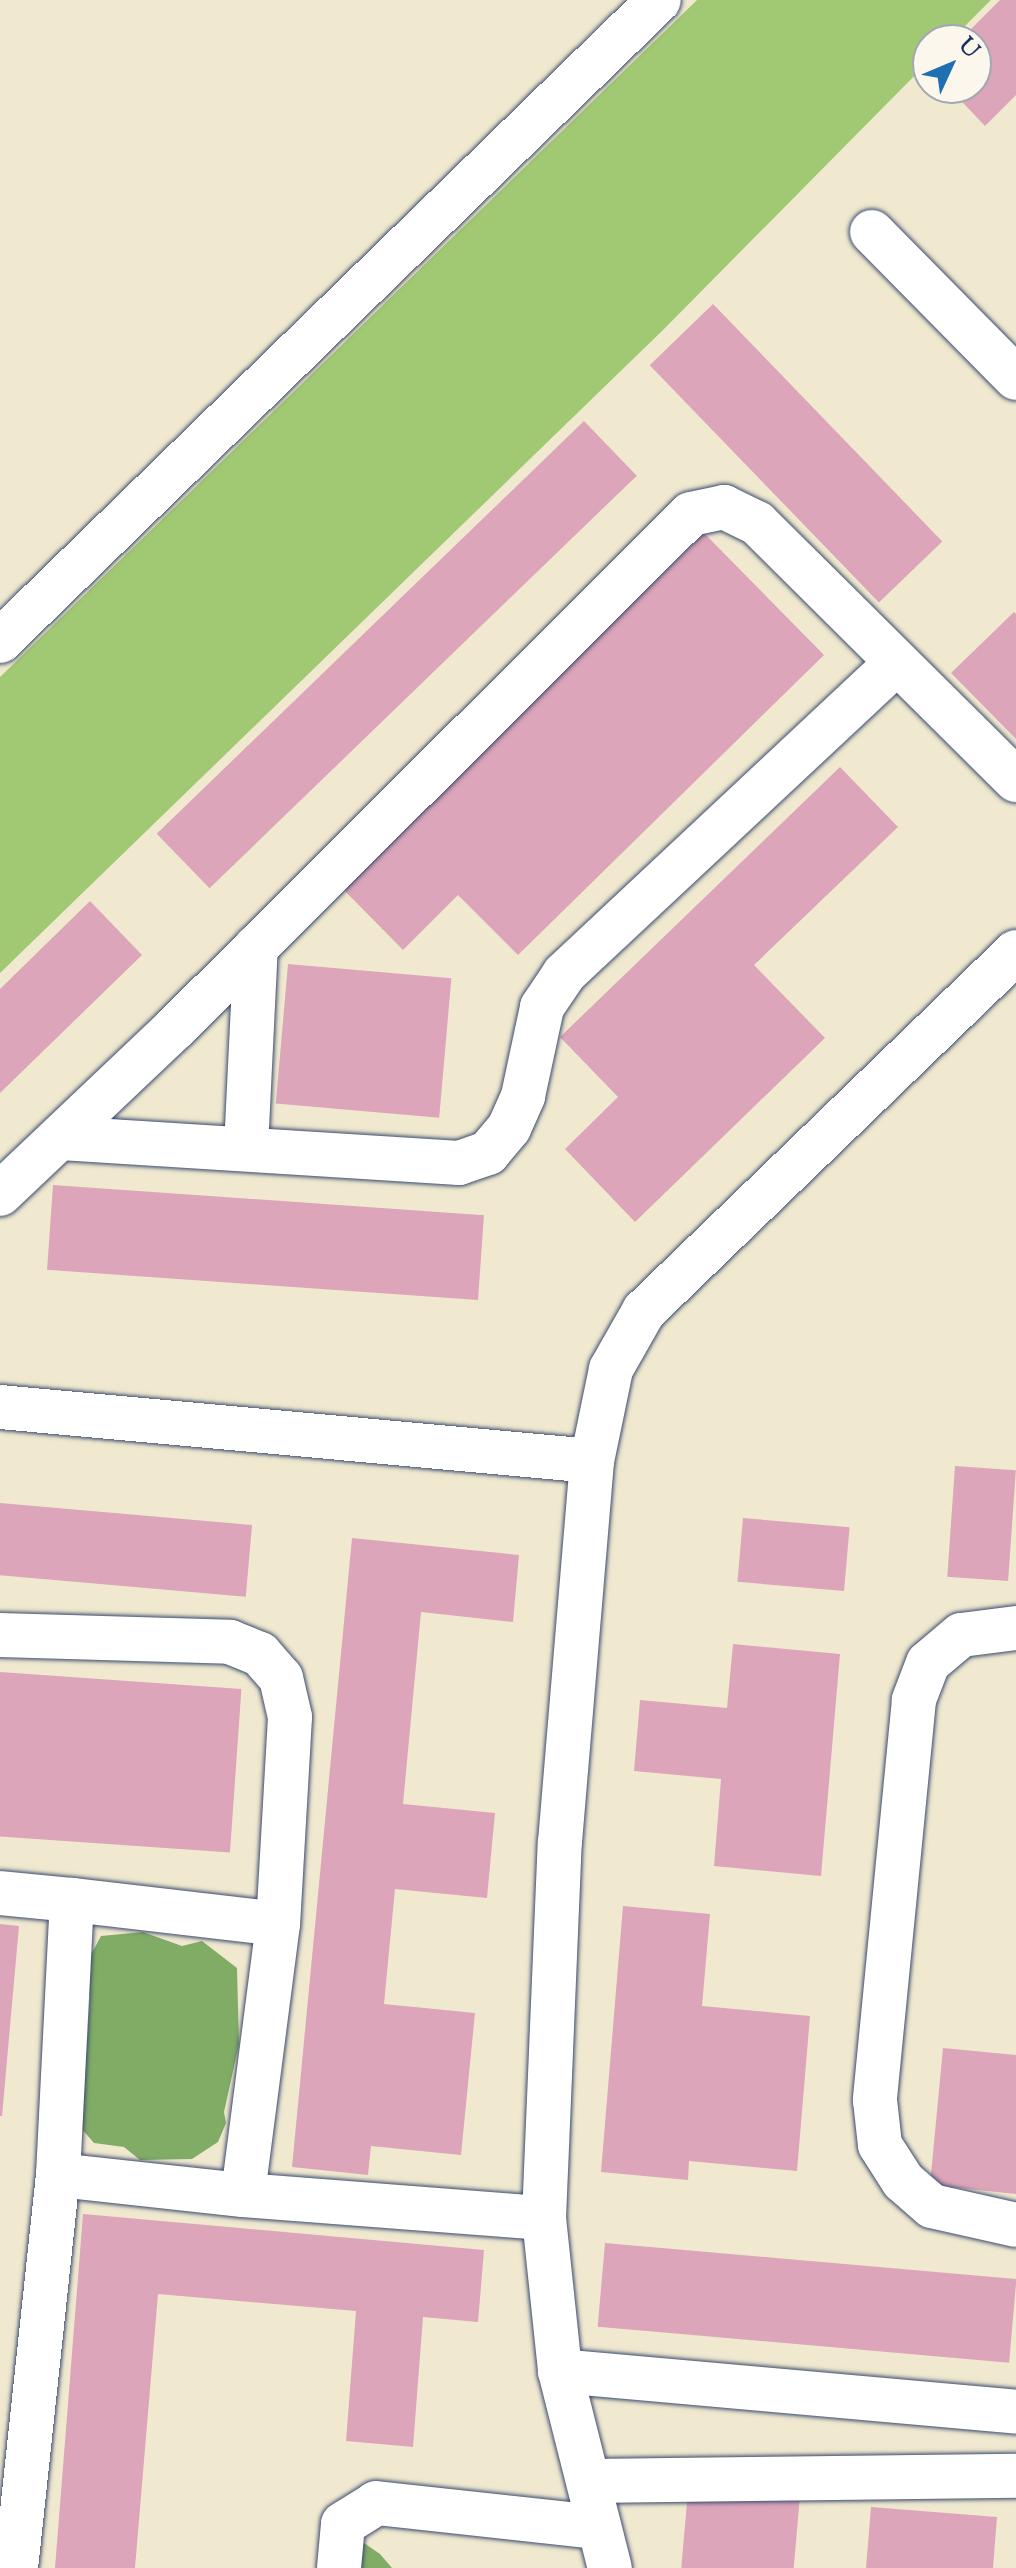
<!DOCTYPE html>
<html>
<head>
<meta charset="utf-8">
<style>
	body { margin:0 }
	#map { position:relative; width:1016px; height:2568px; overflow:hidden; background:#f0e9d0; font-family:"Sorts Mill Goudy",serif }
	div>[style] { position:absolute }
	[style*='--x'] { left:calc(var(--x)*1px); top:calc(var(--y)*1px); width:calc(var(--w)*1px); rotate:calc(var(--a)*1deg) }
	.green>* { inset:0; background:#a1c873 }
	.forest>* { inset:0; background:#80ac65 }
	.building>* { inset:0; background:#dca5ba; transform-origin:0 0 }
	.roads { filter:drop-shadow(0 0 2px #3b4b6f) drop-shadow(0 0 2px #3b4b6f) }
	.minor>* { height:44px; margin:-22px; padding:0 22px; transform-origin:22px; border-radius:22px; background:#fff }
	.major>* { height:44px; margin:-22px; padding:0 22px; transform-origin:22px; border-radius:22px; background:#fff }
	span { translate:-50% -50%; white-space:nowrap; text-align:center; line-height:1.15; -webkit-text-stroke:6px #fbf7ec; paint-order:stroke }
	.north { position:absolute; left:912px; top:24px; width:80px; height:80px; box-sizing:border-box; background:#fbf7ec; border:2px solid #a1a7b3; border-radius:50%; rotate:46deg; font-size:22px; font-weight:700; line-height:32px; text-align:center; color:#1b2f5e }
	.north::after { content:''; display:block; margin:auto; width:28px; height:36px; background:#1f6fb2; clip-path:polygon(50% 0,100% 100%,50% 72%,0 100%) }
</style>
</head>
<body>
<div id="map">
	<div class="green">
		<i style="clip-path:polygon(697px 0,991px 0,951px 40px,928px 40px,928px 62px,663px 330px,0 973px,0 677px)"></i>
	</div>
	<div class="forest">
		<i style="clip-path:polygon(143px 1932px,182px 1946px,202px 1941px,237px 1968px,239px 2044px,224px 2112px,226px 2123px,218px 2142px,192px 2159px,140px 2160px,124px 2147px,94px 2143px,81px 2128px,90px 1998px,85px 1966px,101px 1936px)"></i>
		<i style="clip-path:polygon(364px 2543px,380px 2554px,392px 2568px,355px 2568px,358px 2546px)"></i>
	</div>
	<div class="building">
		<i style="clip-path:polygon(1000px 0,1016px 0,1016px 95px,985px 126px,949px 88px,976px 88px,976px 40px,960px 40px)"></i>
		<i style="left:713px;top:304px;width:330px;height:88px;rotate:46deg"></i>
		<i style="left:584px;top:421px;width:76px;height:594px;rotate:46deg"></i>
		<i style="clip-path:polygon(704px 533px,824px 655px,518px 955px,458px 895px,403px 950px,341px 887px)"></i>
		<i style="clip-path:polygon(1014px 612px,1016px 614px,1016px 739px,951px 673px)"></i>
		<i style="clip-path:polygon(840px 767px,898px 827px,754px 965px,825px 1038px,635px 1222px,565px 1149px,618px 1097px,560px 1037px)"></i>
		<i style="clip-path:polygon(90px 901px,142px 955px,0 1093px,0 989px)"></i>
		<i style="left:288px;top:964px;width:164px;height:140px;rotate:5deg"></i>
		<i style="left:53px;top:1185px;width:432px;height:85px;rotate:4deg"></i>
		<i style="left:955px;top:1466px;width:61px;height:111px;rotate:4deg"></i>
		<i style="left:0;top:1503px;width:253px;height:72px;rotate:5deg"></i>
		<i style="left:743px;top:1518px;width:107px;height:64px;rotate:5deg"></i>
		<i style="clip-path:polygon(352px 1538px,519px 1555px,513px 1622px,421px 1612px,403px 1804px,495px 1813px,487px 1898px,395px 1889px,384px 2004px,475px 2013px,461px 2155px,371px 2146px,368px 2175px,292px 2167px)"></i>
		<i style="clip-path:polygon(733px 1644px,840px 1654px,821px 1876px,714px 1866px,721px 1779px,634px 1771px,640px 1700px,727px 1708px)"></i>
		<i style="left:0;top:1672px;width:242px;height:164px;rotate:4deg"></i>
		<i style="clip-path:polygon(623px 1906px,710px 1914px,702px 2006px,810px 2016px,797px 2171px,689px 2161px,688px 2180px,601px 2172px)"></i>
		<i style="clip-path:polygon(0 1924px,19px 1926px,2px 2116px,0 2116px)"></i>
		<i style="clip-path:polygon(943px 2048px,1016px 2055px,1016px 2194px,930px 2185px)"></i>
		<i style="clip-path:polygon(83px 2214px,484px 2250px,478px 2322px,423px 2317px,413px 2447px,346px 2441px,356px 2311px,158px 2294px,135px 2568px,55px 2568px)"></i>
		<i style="left:605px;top:2243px;width:413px;height:84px;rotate:5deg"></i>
		<i style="left:688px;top:2491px;width:112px;height:77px;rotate:5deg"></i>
		<i style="clip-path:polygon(871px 2507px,997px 2517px,993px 2568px,866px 2568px)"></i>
	</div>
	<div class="roads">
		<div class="minor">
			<i style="--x:872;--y:232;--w:205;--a:45.4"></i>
			<i style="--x:61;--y:1138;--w:399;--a:3.6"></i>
			<i style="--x:459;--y:1163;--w:31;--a:-19"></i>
			<i style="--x:488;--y:1153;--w:33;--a:-50"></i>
			<i style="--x:509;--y:1128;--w:35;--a:-66"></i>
			<i style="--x:523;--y:1096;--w:91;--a:-77.9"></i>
			<i style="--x:542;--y:1007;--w:40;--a:-56"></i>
			<i style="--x:564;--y:974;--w:455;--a:-43.1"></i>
			<i style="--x:246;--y:1148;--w:201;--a:-87.2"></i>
			<i style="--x:0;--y:1194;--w:241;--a:-43.5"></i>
			<i style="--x:175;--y:1028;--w:728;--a:-44.89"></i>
			<i style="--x:691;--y:514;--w:34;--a:-12"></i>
			<i style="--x:724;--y:507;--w:37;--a:26"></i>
			<i style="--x:757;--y:523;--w:365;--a:44.8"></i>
			<i style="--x:0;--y:1407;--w:594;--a:5.21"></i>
			<i style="--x:1016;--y:1628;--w:55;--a:172.7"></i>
			<i style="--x:961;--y:1635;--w:43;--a:139.7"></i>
			<i style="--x:928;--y:1663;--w:40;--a:111"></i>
			<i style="--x:914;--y:1700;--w:402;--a:95.6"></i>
			<i style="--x:875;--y:2100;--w:45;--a:83.7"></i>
			<i style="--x:880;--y:2145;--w:43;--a:57.4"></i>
			<i style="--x:903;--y:2181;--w:38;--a:41"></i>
			<i style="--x:932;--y:2206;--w:86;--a:12.7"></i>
			<i style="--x:0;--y:1635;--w:230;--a:1.7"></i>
			<i style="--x:230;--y:1642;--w:32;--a:22"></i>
			<i style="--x:260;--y:1654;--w:32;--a:49"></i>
			<i style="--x:281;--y:1678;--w:40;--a:77"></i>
			<i style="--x:290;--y:1717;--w:207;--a:93.3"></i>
			<i style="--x:278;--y:1924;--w:273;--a:97.4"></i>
			<i style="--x:0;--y:1893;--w:72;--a:5.6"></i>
			<i style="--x:58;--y:2175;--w:186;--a:6.2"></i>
			<i style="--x:243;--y:2195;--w:302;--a:4.4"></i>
			<i style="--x:544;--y:2218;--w:154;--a:84"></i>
			<i style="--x:560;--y:2371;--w:203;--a:75.8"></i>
			<i style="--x:544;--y:2218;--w:376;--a:-87.6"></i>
			<i style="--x:560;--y:1842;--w:382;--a:-85.2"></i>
			<i style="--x:592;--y:1461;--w:94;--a:-78.3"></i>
			<i style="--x:611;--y:1369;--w:67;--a:-60.4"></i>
			<i style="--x:644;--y:1311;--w:517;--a:-43.98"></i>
			<i style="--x:560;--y:2371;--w:458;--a:5.1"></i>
			<i style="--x:590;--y:2481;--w:426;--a:-0.7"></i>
			<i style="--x:16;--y:2568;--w:395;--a:-83.9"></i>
			<i style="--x:58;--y:2175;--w:275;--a:-87.1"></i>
			<i style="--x:72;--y:1900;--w:207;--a:6.6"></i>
			<i style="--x:339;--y:2568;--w:44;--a:-84.8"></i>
			<i style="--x:343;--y:2524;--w:39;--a:-32"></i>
			<i style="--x:376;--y:2503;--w:223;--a:6.2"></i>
		</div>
		<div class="major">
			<i style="--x:0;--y:641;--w:919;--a:-44.21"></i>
		</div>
	</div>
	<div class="north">U</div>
</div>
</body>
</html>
